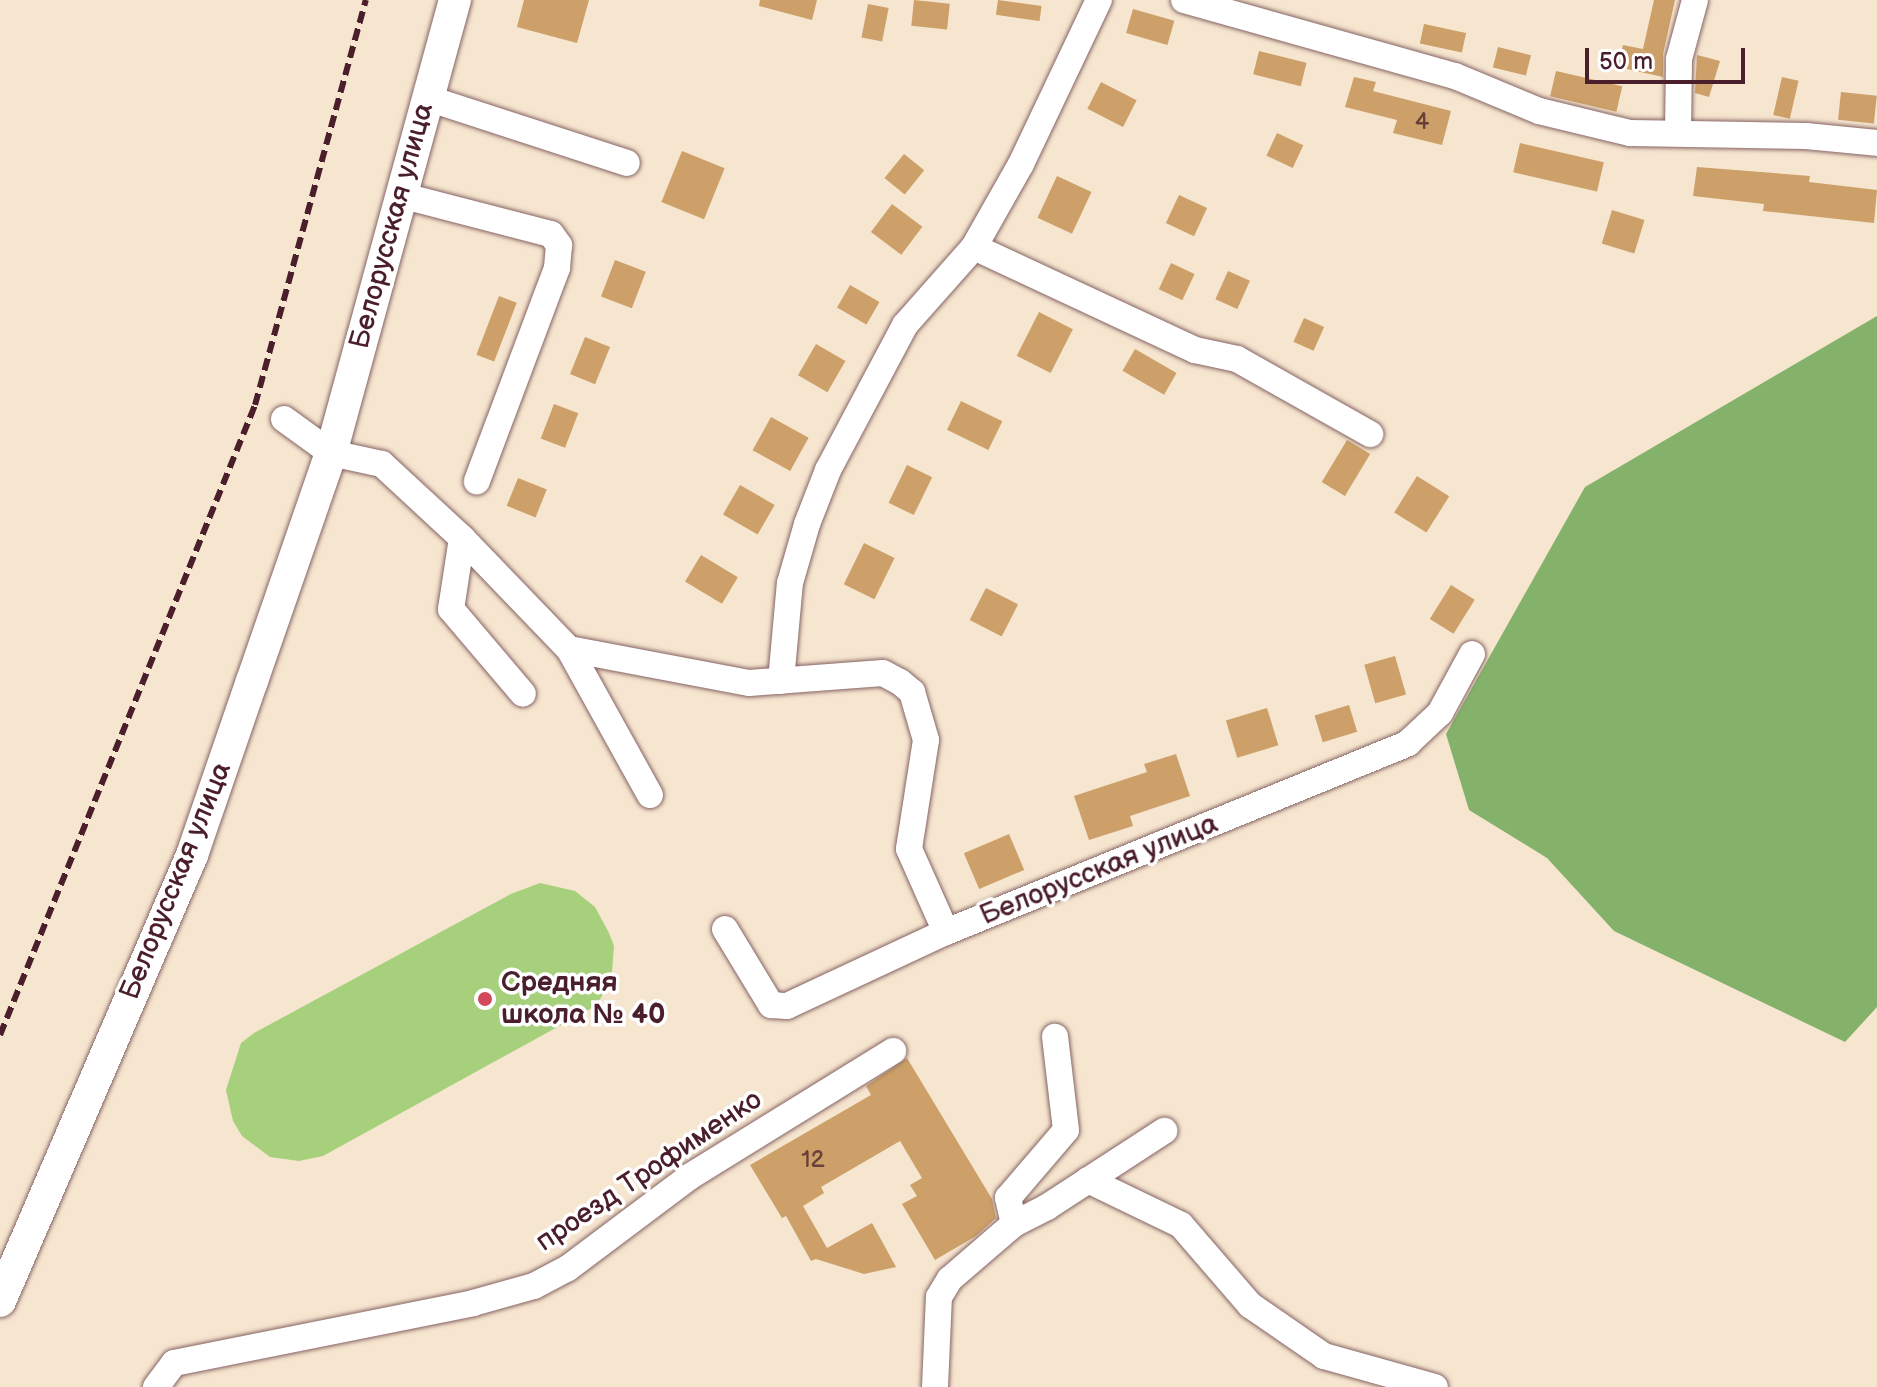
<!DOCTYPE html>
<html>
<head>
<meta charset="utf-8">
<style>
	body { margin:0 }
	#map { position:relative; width:1877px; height:1387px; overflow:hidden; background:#f6e5cf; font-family:"Balsamiq Sans",sans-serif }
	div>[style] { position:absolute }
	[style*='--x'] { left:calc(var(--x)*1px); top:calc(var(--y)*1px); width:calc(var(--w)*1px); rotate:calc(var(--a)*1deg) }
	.green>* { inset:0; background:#a6d07b }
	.forest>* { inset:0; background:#84b26b }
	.building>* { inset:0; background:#cca068; transform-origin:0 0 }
	.roads { filter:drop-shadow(0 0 2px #866464) drop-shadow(0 0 2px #866464) }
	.minor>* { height:26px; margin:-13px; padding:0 13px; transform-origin:13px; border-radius:13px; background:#fff }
	.major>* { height:32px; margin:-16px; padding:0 16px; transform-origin:16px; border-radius:16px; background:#fff }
	.rail>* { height:6px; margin-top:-3px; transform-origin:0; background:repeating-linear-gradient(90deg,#4a1f2b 0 12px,transparent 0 18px) }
	.dots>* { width:22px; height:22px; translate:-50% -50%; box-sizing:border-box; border:4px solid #fff; border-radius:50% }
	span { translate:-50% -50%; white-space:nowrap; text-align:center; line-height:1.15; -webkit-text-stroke:7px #fff; paint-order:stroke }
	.number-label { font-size:24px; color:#6a3f3a }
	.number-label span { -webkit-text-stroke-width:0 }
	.street-label { font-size:28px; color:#4a1f2b }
	.poi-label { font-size:28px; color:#4a1f2b; font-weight:700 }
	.left { translate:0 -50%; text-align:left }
	.scale { position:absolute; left:1585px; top:48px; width:160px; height:36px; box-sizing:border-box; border:4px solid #4a1f2b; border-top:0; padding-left:10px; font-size:24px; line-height:28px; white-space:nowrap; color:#4a1f2b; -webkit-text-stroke:6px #fff; paint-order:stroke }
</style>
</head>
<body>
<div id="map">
	<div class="green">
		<i style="clip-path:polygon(540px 883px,575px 891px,595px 907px,609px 933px,614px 946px,612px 972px,601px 998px,592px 1008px,323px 1156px,299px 1161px,270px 1157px,242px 1136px,233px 1121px,226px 1090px,241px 1043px,254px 1033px,511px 894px)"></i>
	</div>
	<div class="forest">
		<i style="clip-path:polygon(1877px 316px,1877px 1007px,1845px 1042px,1614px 931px,1547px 858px,1469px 810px,1446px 734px,1585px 487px)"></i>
	</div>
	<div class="building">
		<i style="clip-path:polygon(524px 0,589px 0,577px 43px,517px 27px)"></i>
		<i style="clip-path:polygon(760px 0,817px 0,812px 20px,759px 6px)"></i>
		<i style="left:914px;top:0;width:36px;height:26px;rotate:6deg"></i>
		<i style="left:998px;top:0;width:44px;height:15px;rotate:8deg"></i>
		<i style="clip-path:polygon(1654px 0,1675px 0,1663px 54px,1663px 77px,1618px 67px,1623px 45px,1643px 49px)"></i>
		<i style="left:868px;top:4px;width:21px;height:34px;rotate:11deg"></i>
		<i style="left:1133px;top:9px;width:43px;height:25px;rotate:16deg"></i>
		<i style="left:1424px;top:24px;width:43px;height:20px;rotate:12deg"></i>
		<i style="left:1498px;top:47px;width:34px;height:21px;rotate:14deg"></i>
		<i style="left:1259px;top:51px;width:49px;height:24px;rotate:14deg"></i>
		<i style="clip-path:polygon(1697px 55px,1720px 61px,1709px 97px,1695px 93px)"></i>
		<i style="left:1556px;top:71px;width:68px;height:26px;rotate:13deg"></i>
		<i style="clip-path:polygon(1354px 77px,1376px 82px,1373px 91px,1451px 111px,1442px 145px,1393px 133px,1397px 120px,1345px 107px)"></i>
		<i style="left:1782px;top:77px;width:17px;height:39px;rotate:13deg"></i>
		<i style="left:1101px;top:82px;width:40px;height:30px;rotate:27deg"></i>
		<i style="left:1841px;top:92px;width:36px;height:28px;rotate:6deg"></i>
		<i style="left:1277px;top:133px;width:29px;height:25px;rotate:25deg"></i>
		<i style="left:1520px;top:143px;width:86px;height:30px;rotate:13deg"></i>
		<i style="left:682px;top:151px;width:46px;height:55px;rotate:22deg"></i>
		<i style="left:904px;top:154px;width:26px;height:31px;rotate:39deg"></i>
		<i style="clip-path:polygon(1697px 167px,1810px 176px,1809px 182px,1877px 190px,1874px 223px,1763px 211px,1764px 204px,1693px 196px)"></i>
		<i style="left:1057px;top:176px;width:38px;height:46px;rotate:25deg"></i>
		<i style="left:1179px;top:195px;width:31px;height:31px;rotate:25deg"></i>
		<i style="left:892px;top:204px;width:38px;height:35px;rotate:37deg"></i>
		<i style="left:1612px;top:210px;width:34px;height:35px;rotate:17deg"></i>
		<i style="left:615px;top:260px;width:33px;height:39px;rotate:21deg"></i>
		<i style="left:1171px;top:263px;width:26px;height:29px;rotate:25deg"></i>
		<i style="left:1228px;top:271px;width:24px;height:31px;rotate:24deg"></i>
		<i style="left:850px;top:285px;width:34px;height:26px;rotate:30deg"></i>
		<i style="left:499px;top:296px;width:19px;height:63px;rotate:21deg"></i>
		<i style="left:1039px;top:312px;width:38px;height:49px;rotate:27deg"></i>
		<i style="left:1304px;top:318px;width:22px;height:26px;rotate:24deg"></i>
		<i style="left:585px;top:337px;width:27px;height:40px;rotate:22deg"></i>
		<i style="left:816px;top:344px;width:34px;height:36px;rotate:30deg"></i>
		<i style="left:1135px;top:349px;width:48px;height:25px;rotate:30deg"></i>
		<i style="left:961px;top:401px;width:46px;height:32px;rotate:26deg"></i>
		<i style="left:554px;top:404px;width:26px;height:37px;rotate:21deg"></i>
		<i style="left:771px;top:417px;width:43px;height:38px;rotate:29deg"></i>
		<i style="left:1347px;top:440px;width:27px;height:49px;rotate:31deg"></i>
		<i style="left:907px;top:465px;width:28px;height:42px;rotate:26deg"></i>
		<i style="left:1417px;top:476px;width:38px;height:43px;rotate:32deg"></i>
		<i style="left:518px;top:478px;width:31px;height:30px;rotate:22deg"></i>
		<i style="left:740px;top:485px;width:40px;height:34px;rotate:30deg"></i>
		<i style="left:864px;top:543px;width:34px;height:46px;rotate:26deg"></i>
		<i style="left:701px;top:555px;width:43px;height:31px;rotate:31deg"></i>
		<i style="left:1451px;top:585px;width:28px;height:40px;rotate:32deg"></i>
		<i style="left:986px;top:588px;width:36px;height:36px;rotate:27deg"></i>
		<i style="left:1395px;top:656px;width:40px;height:32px;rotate:74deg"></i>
		<i style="left:1349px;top:705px;width:28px;height:36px;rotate:73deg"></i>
		<i style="left:1267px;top:708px;width:39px;height:43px;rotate:73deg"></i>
		<i style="clip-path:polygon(1176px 754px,1190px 796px,1130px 816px,1133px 826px,1089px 840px,1074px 796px,1147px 772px,1144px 764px)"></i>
		<i style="left:1009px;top:834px;width:39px;height:49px;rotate:67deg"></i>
		<i style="clip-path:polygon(907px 1058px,992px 1199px,996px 1218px,976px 1236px,935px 1260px,902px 1204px,917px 1196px,910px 1185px,922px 1178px,900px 1141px,821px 1187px,824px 1193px,803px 1206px,827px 1248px,872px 1223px,896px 1267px,864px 1274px,816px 1259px,811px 1261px,786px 1216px,782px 1218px,750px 1165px,871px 1095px,866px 1086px)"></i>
	</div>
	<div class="roads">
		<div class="minor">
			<i style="--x:1184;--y:0;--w:281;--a:15.7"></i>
			<i style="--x:1455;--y:76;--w:91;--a:22.6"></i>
			<i style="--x:1539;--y:111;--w:94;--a:13.6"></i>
			<i style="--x:1630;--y:133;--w:176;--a:1"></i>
			<i style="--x:1806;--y:136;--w:71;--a:5.6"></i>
			<i style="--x:427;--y:98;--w:210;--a:18"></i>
			<i style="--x:1678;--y:132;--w:73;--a:-89.2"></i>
			<i style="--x:1679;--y:59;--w:61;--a:-74.8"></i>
			<i style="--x:400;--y:195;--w:156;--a:14.5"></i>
			<i style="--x:551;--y:234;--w:14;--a:54"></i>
			<i style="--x:559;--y:245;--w:23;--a:95"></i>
			<i style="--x:557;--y:268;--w:228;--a:110.6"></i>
			<i style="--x:974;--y:247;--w:244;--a:25"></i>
			<i style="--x:1195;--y:350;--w:43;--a:12.1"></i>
			<i style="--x:1237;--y:359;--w:153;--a:29.4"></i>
			<i style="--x:284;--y:419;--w:58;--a:35.9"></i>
			<i style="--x:331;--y:453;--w:52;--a:12.2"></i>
			<i style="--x:382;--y:464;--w:109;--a:42.8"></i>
			<i style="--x:462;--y:538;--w:154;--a:46.1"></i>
			<i style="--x:569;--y:649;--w:167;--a:61"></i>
			<i style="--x:462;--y:538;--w:72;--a:98.8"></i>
			<i style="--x:451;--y:609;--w:111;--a:49.7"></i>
			<i style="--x:569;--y:649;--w:183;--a:10.7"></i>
			<i style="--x:749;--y:683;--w:134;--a:-4.3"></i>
			<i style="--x:883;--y:673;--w:19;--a:28"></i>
			<i style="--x:900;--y:682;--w:16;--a:40"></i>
			<i style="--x:912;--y:692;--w:50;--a:73.7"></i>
			<i style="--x:926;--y:740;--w:110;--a:98.9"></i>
			<i style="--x:909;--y:849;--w:91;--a:66"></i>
			<i style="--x:781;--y:681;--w:98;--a:-84.8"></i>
			<i style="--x:790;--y:583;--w:61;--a:-73.9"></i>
			<i style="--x:807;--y:524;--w:58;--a:-68.7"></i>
			<i style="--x:828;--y:470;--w:164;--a:-62"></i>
			<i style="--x:905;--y:325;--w:104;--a:-48.5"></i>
			<i style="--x:974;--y:247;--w:95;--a:-60.5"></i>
			<i style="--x:1021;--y:164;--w:182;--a:-64.6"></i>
			<i style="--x:725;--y:929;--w:89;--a:58.8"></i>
			<i style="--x:771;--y:1005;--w:16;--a:4"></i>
			<i style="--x:787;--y:1006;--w:175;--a:-25"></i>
			<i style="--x:946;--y:932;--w:499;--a:-22.2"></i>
			<i style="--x:1408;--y:743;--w:44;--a:-43.2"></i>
			<i style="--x:1440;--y:713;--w:67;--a:-61.5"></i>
			<i style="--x:1088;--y:1180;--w:103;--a:25.8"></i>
			<i style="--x:1181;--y:1225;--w:106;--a:49.2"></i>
			<i style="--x:1250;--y:1305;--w:90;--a:34.6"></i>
			<i style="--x:1324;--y:1356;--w:115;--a:15.6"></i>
			<i style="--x:1014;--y:1224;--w:27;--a:-103"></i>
			<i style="--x:1008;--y:1198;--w:89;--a:-49.5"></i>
			<i style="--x:1066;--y:1130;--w:94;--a:-96.7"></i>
			<i style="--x:156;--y:1387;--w:30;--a:-53"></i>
			<i style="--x:174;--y:1363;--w:305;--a:-11.3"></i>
			<i style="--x:473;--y:1303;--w:63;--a:-15.6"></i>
			<i style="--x:534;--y:1286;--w:38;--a:-28"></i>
			<i style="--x:568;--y:1268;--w:151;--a:-36.9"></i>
			<i style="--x:689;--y:1177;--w:240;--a:-31.7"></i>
			<i style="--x:935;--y:1387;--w:90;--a:-87.5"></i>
			<i style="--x:939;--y:1297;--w:21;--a:-59"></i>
			<i style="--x:950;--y:1279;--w:84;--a:-40.7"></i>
			<i style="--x:1014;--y:1224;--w:37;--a:-27"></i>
			<i style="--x:1047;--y:1207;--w:140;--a:-33"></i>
		</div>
		<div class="major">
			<i style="--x:0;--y:1301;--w:486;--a:-66.7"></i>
			<i style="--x:192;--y:855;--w:184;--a:-71"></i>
			<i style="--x:252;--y:681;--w:241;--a:-70.9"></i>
			<i style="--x:331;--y:453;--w:470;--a:-74.7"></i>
		</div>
	</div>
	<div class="rail">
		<i style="--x:0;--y:1035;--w:680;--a:-67.96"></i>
		<i style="--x:255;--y:405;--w:420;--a:-74.7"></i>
	</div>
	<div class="dots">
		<i style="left:485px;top:999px;background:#d1495b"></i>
	</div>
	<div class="number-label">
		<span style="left:1422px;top:122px">4</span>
		<span style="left:813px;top:1160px">12</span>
	</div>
	<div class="street-label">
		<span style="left:392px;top:226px;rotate:-75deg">Белорусская улица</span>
		<span style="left:1099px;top:870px;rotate:-22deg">Белорусская улица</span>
		<span style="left:176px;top:881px;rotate:-68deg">Белорусская улица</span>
		<span style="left:649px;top:1171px;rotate:-34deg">проезд Трофименко</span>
	</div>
	<div class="poi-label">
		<span class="left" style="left:501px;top:999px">Средняя<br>школа № 40</span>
	</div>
	<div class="scale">50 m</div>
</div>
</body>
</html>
